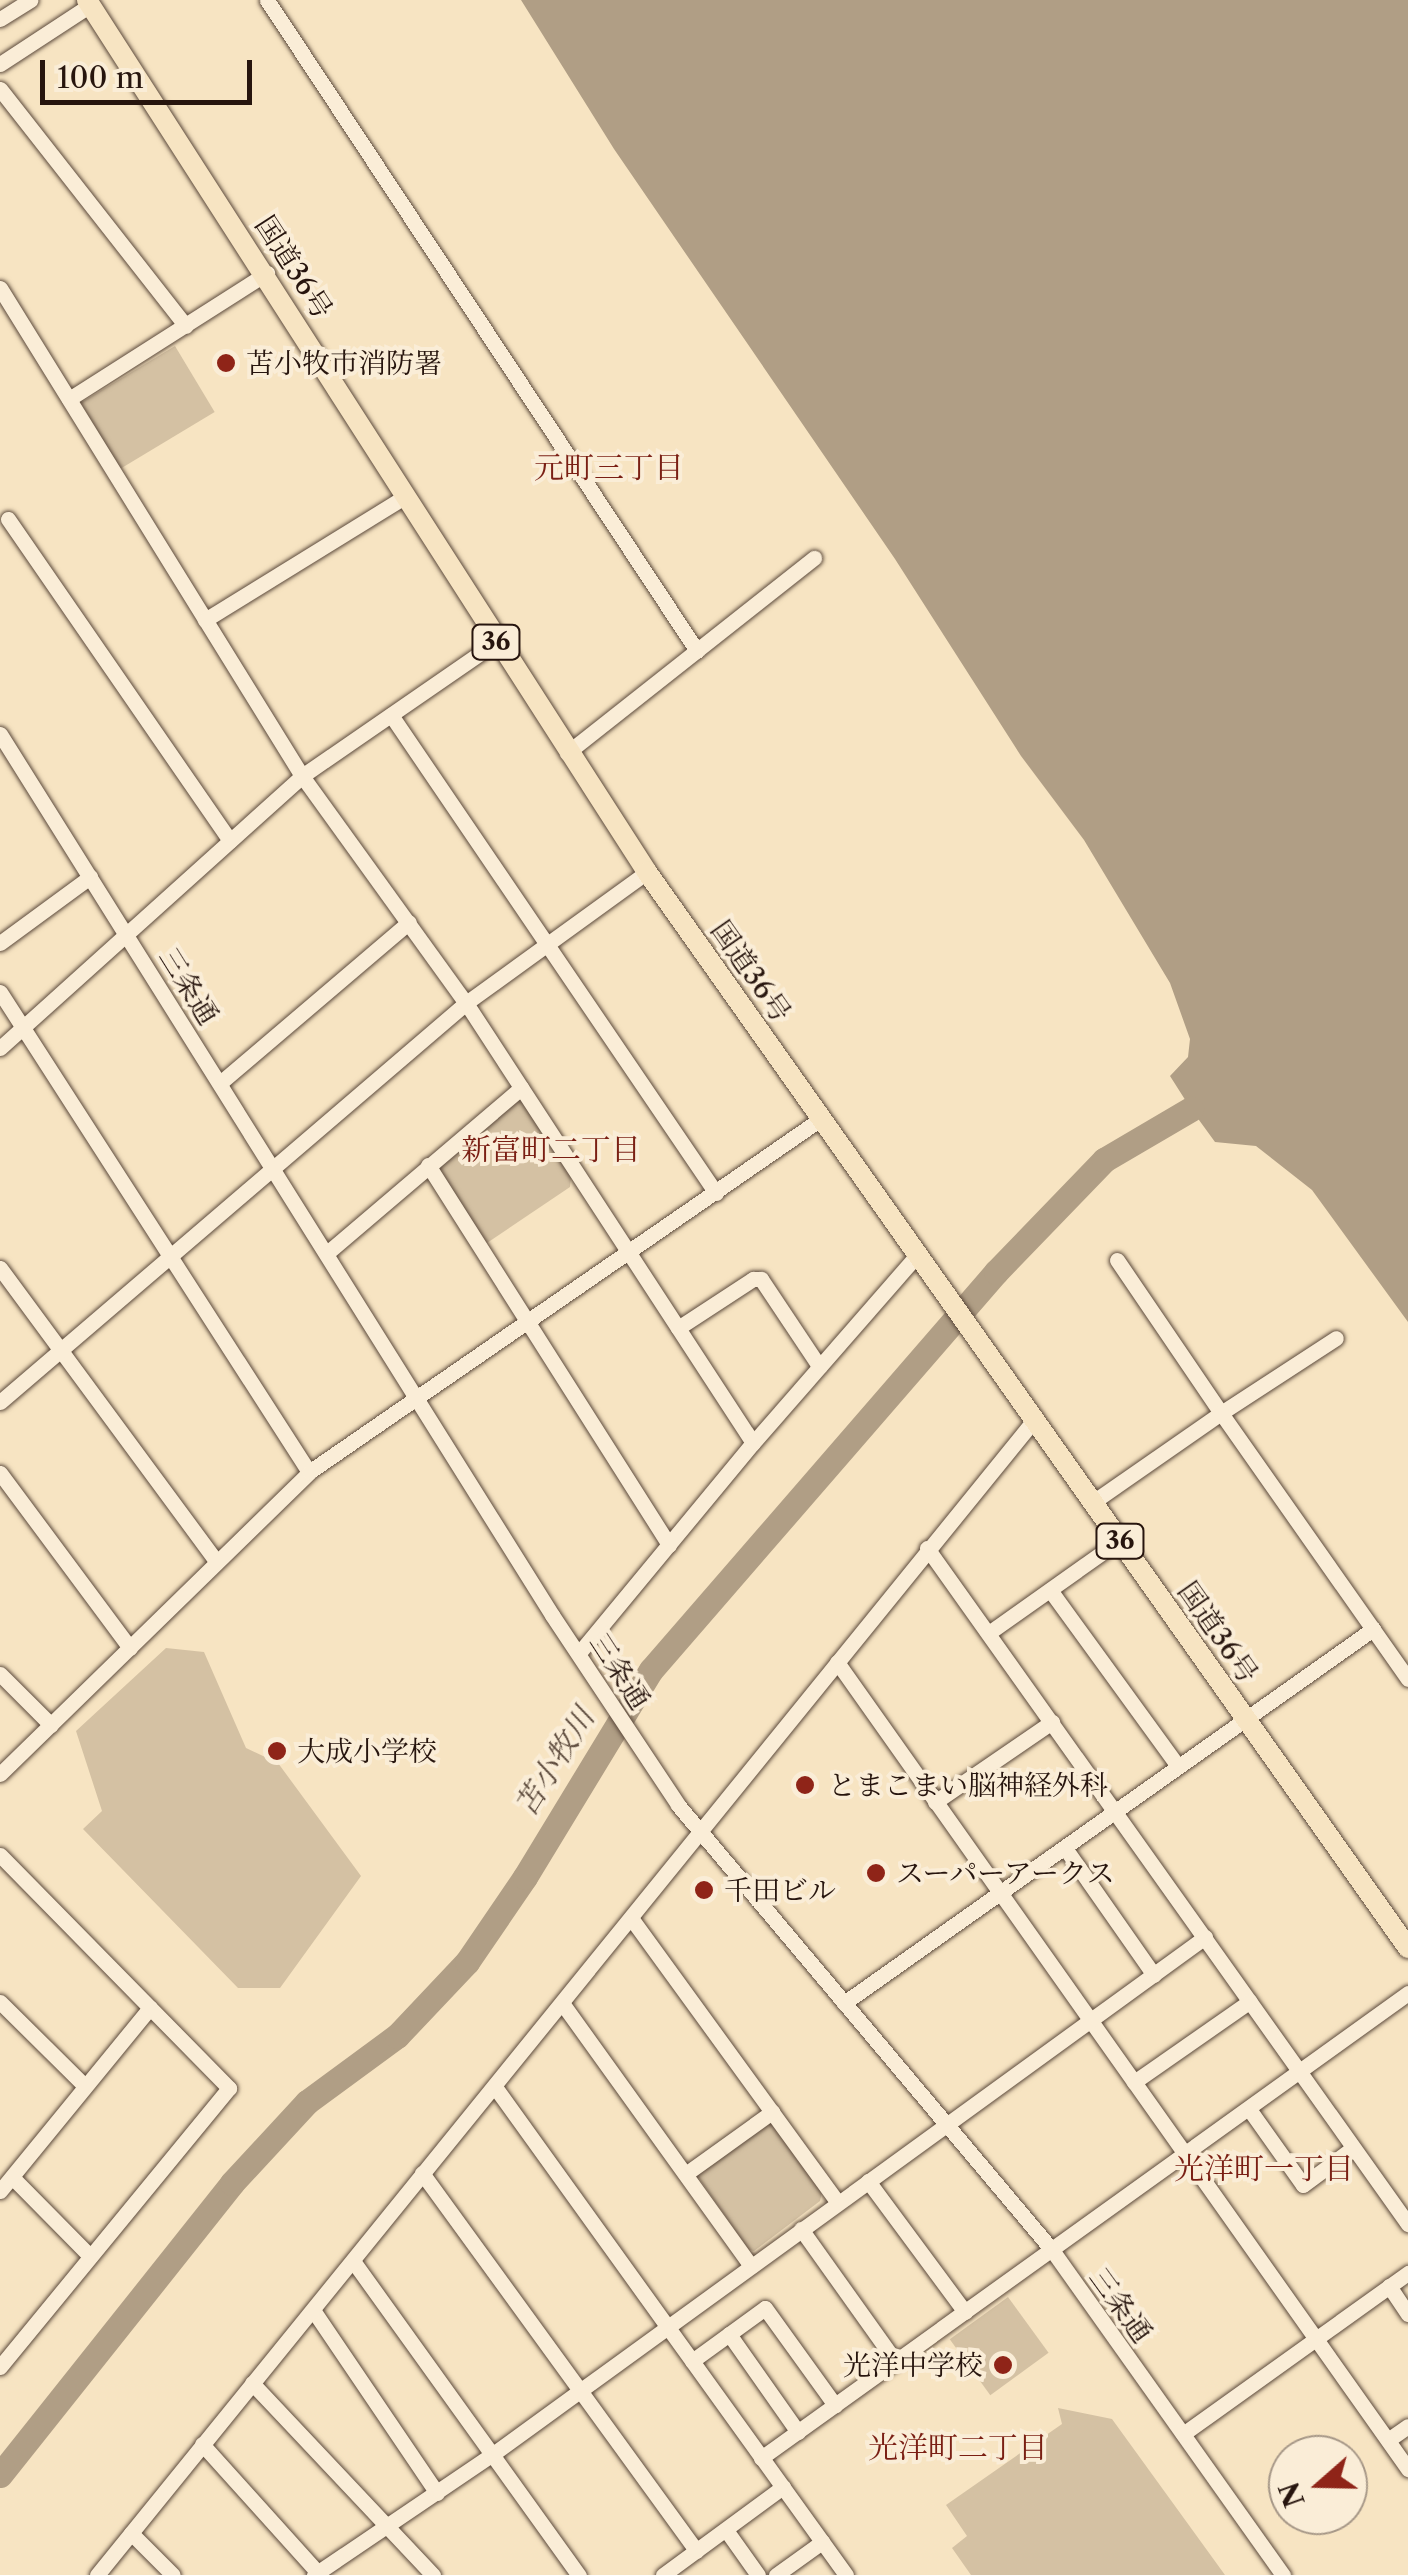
<!DOCTYPE html>
<html>
<head>
<meta charset="utf-8">
<style>
	body { margin:0 }
	#map { position:relative; width:1408px; height:2575px; overflow:hidden; background:#f7e4c2; font-family:"Libre Caslon Text","Noto Serif JP",serif }
	div>[style] { position:absolute }
	[style*='--x'] { left:calc(var(--x)*1px); top:calc(var(--y)*1px); width:calc(var(--w)*1px); rotate:calc(var(--a)*1deg) }
	.green>* { inset:0; background:#d4c1a3; transform-origin:0 0 }
	.water>* { inset:0; background:#b09e85 }
	.river>* { height:25px; margin:-12.5px; padding:0 12.5px; transform-origin:12.5px; border-radius:12.5px; background:#b09e85 }
	.roads { filter:drop-shadow(0 0 2px #5b493b) drop-shadow(0 0 2px #5b493b) }
	.minor>* { height:15px; margin:-7.5px; padding:0 7.5px; transform-origin:7.5px; border-radius:7.5px; background:#faedd7 }
	.highway>* { height:20px; margin:-10px; padding:0 10px; transform-origin:10px; border-radius:10px; background:#f7e4c2 }
	.dots>* { width:28px; height:28px; translate:-50% -50%; box-sizing:border-box; border:5px solid #faedd7; border-radius:50% }
	span { translate:-50% -50%; white-space:nowrap; text-align:center; line-height:1.15; -webkit-text-stroke:8px #faedd7; paint-order:stroke }
	.shield-label span { padding:2px 8px; background:#faedd7; border:2px solid; border-radius:8px; -webkit-text-stroke-width:0 }
	.shield-label { font-size:25px; color:#27150e; font-weight:700 }
	.street-label { font-size:28px; color:#27150e }
	.poi-label { font-size:28px; color:#27150e }
	.left { translate:0 -50%; text-align:left }
	.right { translate:-100% -50%; text-align:right }
	.neighbourhood-label { font-size:30px; color:#7a1f14 }
	.water-label { font-size:30px; color:#5e4c3e; font-style:italic }
	.north { position:absolute; left:1268px; top:2435px; width:100px; height:100px; box-sizing:border-box; background:#faedd7; border:2px solid #a69787; border-radius:50%; rotate:250deg; font-size:28px; font-weight:700; line-height:40px; text-align:center; color:#27150e }
	.north::after { content:''; display:block; margin:auto; width:35px; height:45px; background:#8f2418; clip-path:polygon(50% 0,100% 100%,50% 72%,0 100%) }
	.scale { position:absolute; left:40px; top:60px; width:212px; height:45px; box-sizing:border-box; border:5px solid #27150e; border-top:0; padding-left:12px; font-size:30px; line-height:35px; white-space:nowrap; color:#27150e; -webkit-text-stroke:8px #faedd7; paint-order:stroke }
</style>
</head>
<body>
<div id="map">
	<div class="green">
		<i style="left:175px;top:346px;width:77px;height:110px;rotate:59deg"></i>
		<i style="clip-path:polygon(515px 1101px,523px 1102px,571px 1176px,570px 1187px,484px 1245px,439px 1173px,440px 1167px)"></i>
		<i style="clip-path:polygon(166px 1648px,204px 1652px,246px 1748px,278px 1763px,361px 1876px,280px 1988px,238px 1988px,83px 1829px,102px 1811px,76px 1731px)"></i>
		<i style="clip-path:polygon(771px 2121px,822px 2192px,820px 2201px,754px 2251px,749px 2250px,696px 2174px)"></i>
		<i style="left:1008px;top:2297px;width:69px;height:72px;rotate:54deg"></i>
		<i style="clip-path:polygon(1058px 2408px,1112px 2419px,1225px 2575px,971px 2575px,952px 2548px,967px 2536px,946px 2505px,1062px 2424px)"></i>
	</div>
	<div class="water">
		<i style="clip-path:polygon(521px 0,1408px 0,1408px 1322px,1312px 1190px,1256px 1146px,1215px 1142px,1191px 1109px,1170px 1076px,1188px 1057px,1190px 1039px,1170px 983px,1084px 840px,1021px 756px,895px 559px,614px 149px)"></i>
	</div>
	<div class="river">
		<i style="--x:0;--y:2475;--w:373;--a:-51.5"></i>
		<i style="--x:232;--y:2183;--w:110;--a:-47.2"></i>
		<i style="--x:307;--y:2102;--w:112;--a:-36.3"></i>
		<i style="--x:397;--y:2036;--w:102;--a:-46.6"></i>
		<i style="--x:467;--y:1962;--w:103;--a:-55.7"></i>
		<i style="--x:525;--y:1877;--w:242;--a:-58.7"></i>
		<i style="--x:651;--y:1670;--w:527;--a:-49.08"></i>
		<i style="--x:996;--y:1272;--w:156;--a:-46"></i>
		<i style="--x:1104;--y:1160;--w:101;--a:-30.4"></i>
	</div>
	<div class="roads">
		<div class="minor">
			<i style="--x:267;--y:0;--w:780;--a:56.55"></i>
			<i style="--x:0;--y:19;--w:36;--a:-32"></i>
			<i style="--x:0;--y:64;--w:108;--a:-33.2"></i>
			<i style="--x:0;--y:89;--w:301;--a:51.9"></i>
			<i style="--x:0;--y:288;--w:574;--a:58.25"></i>
			<i style="--x:302;--y:776;--w:280;--a:54.2"></i>
			<i style="--x:466;--y:1003;--w:525;--a:56.88"></i>
			<i style="--x:69;--y:399;--w:235;--a:-32.5"></i>
			<i style="--x:8;--y:519;--w:391;--a:55.4"></i>
			<i style="--x:205;--y:620;--w:236;--a:-31.7"></i>
			<i style="--x:391;--y:715;--w:578;--a:55.79"></i>
			<i style="--x:0;--y:734;--w:1040;--a:57.93"></i>
			<i style="--x:552;--y:1615;--w:228;--a:56.4"></i>
			<i style="--x:678;--y:1805;--w:581;--a:49.95"></i>
			<i style="--x:1052;--y:2250;--w:399;--a:54.6"></i>
			<i style="--x:567;--y:753;--w:315;--a:-38.3"></i>
			<i style="--x:0;--y:943;--w:112;--a:-36.3"></i>
			<i style="--x:0;--y:992;--w:571;--a:57.23"></i>
			<i style="--x:0;--y:1048;--w:406;--a:-42"></i>
			<i style="--x:302;--y:776;--w:236;--a:-34.6"></i>
			<i style="--x:220;--y:1083;--w:248;--a:-40.4"></i>
			<i style="--x:428;--y:1165;--w:450;--a:57.6"></i>
			<i style="--x:327;--y:1253;--w:255;--a:-40.4"></i>
			<i style="--x:1117;--y:1260;--w:185;--a:55.8"></i>
			<i style="--x:1221;--y:1413;--w:137;--a:-33.1"></i>
			<i style="--x:0;--y:1268;--w:365;--a:53.6"></i>
			<i style="--x:678;--y:1328;--w:90;--a:-33.2"></i>
			<i style="--x:753;--y:1279;--w:8;--a:0"></i>
			<i style="--x:761;--y:1279;--w:105;--a:56.3"></i>
			<i style="--x:0;--y:1402;--w:613;--a:-40.57"></i>
			<i style="--x:466;--y:1003;--w:223;--a:-35.9"></i>
			<i style="--x:0;--y:1473;--w:218;--a:53.4"></i>
			<i style="--x:1093;--y:1502;--w:156;--a:-34.8"></i>
			<i style="--x:1221;--y:1413;--w:325;--a:54.9"></i>
			<i style="--x:927;--y:1548;--w:830;--a:54.57"></i>
			<i style="--x:1050;--y:1590;--w:218;--a:54"></i>
			<i style="--x:990;--y:1632;--w:159;--a:-35.3"></i>
			<i style="--x:579;--y:1653;--w:273;--a:-50.4"></i>
			<i style="--x:753;--y:1443;--w:249;--a:-48.9"></i>
			<i style="--x:837;--y:1662;--w:989;--a:54.72"></i>
			<i style="--x:0;--y:1674;--w:72;--a:45"></i>
			<i style="--x:0;--y:1774;--w:432;--a:-44.3"></i>
			<i style="--x:309;--y:1472;--w:623;--a:-34.61"></i>
			<i style="--x:935;--y:1802;--w:142;--a:-34.4"></i>
			<i style="--x:1065;--y:1848;--w:155;--a:55"></i>
			<i style="--x:0;--y:1855;--w:327;--a:45.5"></i>
			<i style="--x:229;--y:2088;--w:361;--a:129.4"></i>
			<i style="--x:631;--y:1918;--w:351;--a:54"></i>
			<i style="--x:0;--y:2002;--w:118;--a:44.7"></i>
			<i style="--x:562;--y:2003;--w:324;--a:54.3"></i>
			<i style="--x:844;--y:2003;--w:648;--a:-35.26"></i>
			<i style="--x:1134;--y:2082;--w:141;--a:-34.9"></i>
			<i style="--x:495;--y:2087;--w:601;--a:54.27"></i>
			<i style="--x:1249;--y:2109;--w:93;--a:54.6"></i>
			<i style="--x:1303;--y:2185;--w:62;--a:-36.5"></i>
			<i style="--x:422;--y:2173;--w:467;--a:54"></i>
			<i style="--x:687;--y:2173;--w:105;--a:-35.7"></i>
			<i style="--x:12;--y:2177;--w:111;--a:45.4"></i>
			<i style="--x:868;--y:2181;--w:163;--a:53.5"></i>
			<i style="--x:0;--y:2191;--w:237;--a:-50.7"></i>
			<i style="--x:801;--y:2229;--w:163;--a:54.5"></i>
			<i style="--x:353;--y:2261;--w:387;--a:54.3"></i>
			<i style="--x:1389;--y:2286;--w:34;--a:56"></i>
			<i style="--x:313;--y:2310;--w:221;--a:55.9"></i>
			<i style="--x:729;--y:2334;--w:120;--a:54.9"></i>
			<i style="--x:692;--y:2361;--w:90;--a:-36"></i>
			<i style="--x:765;--y:2308;--w:120;--a:54.2"></i>
			<i style="--x:252;--y:2383;--w:264;--a:46.7"></i>
			<i style="--x:1183;--y:2434;--w:277;--a:-35.6"></i>
			<i style="--x:1388;--y:2440;--w:24;--a:-35"></i>
			<i style="--x:202;--y:2444;--w:176;--a:48"></i>
			<i style="--x:761;--y:2458;--w:797;--a:-35.7"></i>
			<i style="--x:726;--y:2530;--w:55;--a:54.6"></i>
			<i style="--x:131;--y:2533;--w:59;--a:45"></i>
			<i style="--x:97;--y:2575;--w:1487;--a:-50.95"></i>
			<i style="--x:314;--y:2575;--w:216;--a:-34.1"></i>
			<i style="--x:493;--y:2454;--w:880;--a:-35.98"></i>
			<i style="--x:663;--y:2575;--w:149;--a:-36.3"></i>
			<i style="--x:776;--y:2575;--w:57;--a:-35.7"></i>
		</div>
		<div class="highway">
			<i style="--x:87;--y:0;--w:1036;--a:57.29"></i>
			<i style="--x:647;--y:872;--w:1318;--a:54.73"></i>
		</div>
	</div>
	<div class="dots">
		<i style="left:226px;top:363px;background:#8f2418"></i>
		<i style="left:277px;top:1751px;background:#8f2418"></i>
		<i style="left:805px;top:1785px;background:#8f2418"></i>
		<i style="left:876px;top:1873px;background:#8f2418"></i>
		<i style="left:704px;top:1890px;background:#8f2418"></i>
		<i style="left:1003px;top:2365px;background:#8f2418"></i>
	</div>
	<div class="shield-label">
		<span style="left:496px;top:642px">36</span>
		<span style="left:1120px;top:1541px">36</span>
	</div>
	<div class="street-label">
		<span style="left:294px;top:267px;rotate:57deg">国道36号</span>
		<span style="left:751px;top:971px;rotate:55deg">国道36号</span>
		<span style="left:189px;top:986px;rotate:58deg">三条通</span>
		<span style="left:1218px;top:1632px;rotate:55deg">国道36号</span>
		<span style="left:620px;top:1671px;rotate:57deg">三条通</span>
		<span style="left:1121px;top:2305px;rotate:54deg">三条通</span>
	</div>
	<div class="poi-label">
		<span class="left" style="left:246px;top:363px">苫小牧市消防署</span>
		<span class="left" style="left:297px;top:1751px">大成小学校</span>
		<span class="left" style="left:828px;top:1785px">とまこまい脳神経外科</span>
		<span class="left" style="left:896px;top:1873px">スーパーアークス</span>
		<span class="left" style="left:724px;top:1890px">千田ビル</span>
		<span class="right" style="left:983px;top:2365px">光洋中学校</span>
	</div>
	<div class="neighbourhood-label">
		<span style="left:609px;top:468px">元町三丁目</span>
		<span style="left:551px;top:1150px">新富町二丁目</span>
		<span style="left:1264px;top:2169px">光洋町一丁目</span>
		<span style="left:958px;top:2448px">光洋町二丁目</span>
	</div>
	<div class="water-label">
		<span style="left:555px;top:1762px;rotate:-58deg">苫小牧川</span>
	</div>
	<div class="north">N</div>
	<div class="scale">100 m</div>
</div>
</body>
</html>
